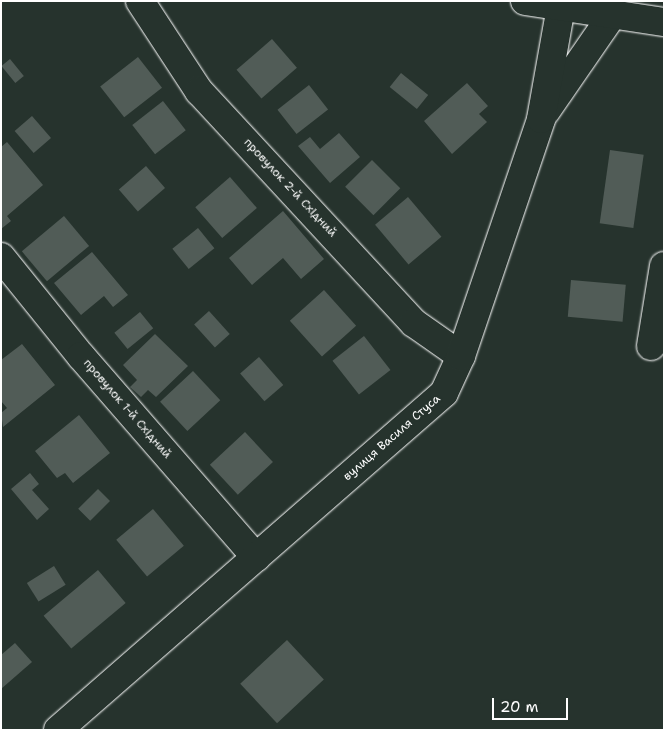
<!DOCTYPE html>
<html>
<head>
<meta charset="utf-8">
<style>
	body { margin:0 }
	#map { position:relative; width:665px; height:731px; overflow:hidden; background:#26332d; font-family:"Shantell Sans",sans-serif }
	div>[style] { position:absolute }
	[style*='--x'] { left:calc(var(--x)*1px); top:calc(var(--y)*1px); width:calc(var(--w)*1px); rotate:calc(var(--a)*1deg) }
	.building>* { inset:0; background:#515c57; transform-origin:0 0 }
	.roads { filter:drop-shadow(0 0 1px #fff) drop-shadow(0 0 1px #fff) }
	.minor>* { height:28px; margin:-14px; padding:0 14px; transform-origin:14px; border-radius:14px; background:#26332d }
	.major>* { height:28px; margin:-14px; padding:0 14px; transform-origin:14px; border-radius:14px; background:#26332d }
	span { translate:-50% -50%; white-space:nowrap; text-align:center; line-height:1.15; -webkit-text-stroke:4px #26332d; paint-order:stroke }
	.street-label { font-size:12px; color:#fff }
	.frame { position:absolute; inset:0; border:2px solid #fff; pointer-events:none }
	.scale { position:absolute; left:492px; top:698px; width:76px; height:22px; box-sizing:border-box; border:2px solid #fff; border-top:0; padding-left:6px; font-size:15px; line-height:18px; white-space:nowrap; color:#fff; -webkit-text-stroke:4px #26332d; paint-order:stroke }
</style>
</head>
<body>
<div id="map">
	<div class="building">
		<i style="left:272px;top:39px;width:38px;height:47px;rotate:49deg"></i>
		<i style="left:138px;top:57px;width:39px;height:48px;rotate:52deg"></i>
		<i style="left:10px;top:59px;width:22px;height:11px;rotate:51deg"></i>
		<i style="left:401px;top:73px;width:35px;height:18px;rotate:39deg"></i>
		<i style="clip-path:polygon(467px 83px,488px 106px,479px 114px,487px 122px,452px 154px,424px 121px)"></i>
		<i style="left:309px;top:85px;width:31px;height:40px;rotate:52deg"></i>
		<i style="left:163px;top:101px;width:37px;height:39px;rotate:52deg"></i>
		<i style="left:32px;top:116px;width:29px;height:23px;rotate:49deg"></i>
		<i style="clip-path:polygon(339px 133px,360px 157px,330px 183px,298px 146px,310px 137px,320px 149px)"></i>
		<i style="clip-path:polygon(7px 142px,43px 185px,7px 216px,11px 221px,1px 229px,1px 147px)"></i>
		<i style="left:610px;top:150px;width:34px;height:74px;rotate:8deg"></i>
		<i style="left:372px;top:160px;width:40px;height:38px;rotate:45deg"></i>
		<i style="left:146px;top:166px;width:29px;height:36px;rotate:49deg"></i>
		<i style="left:230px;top:177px;width:41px;height:46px;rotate:49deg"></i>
		<i style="left:408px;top:197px;width:52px;height:43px;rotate:50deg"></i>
		<i style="clip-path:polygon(283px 211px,324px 259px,301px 279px,283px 258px,252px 285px,229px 258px)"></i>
		<i style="left:64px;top:216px;width:39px;height:55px;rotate:50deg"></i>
		<i style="left:198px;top:228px;width:26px;height:33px;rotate:51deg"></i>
		<i style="clip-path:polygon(92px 252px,128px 295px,113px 307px,104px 296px,81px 315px,54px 283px)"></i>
		<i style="left:571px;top:280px;width:55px;height:37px;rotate:5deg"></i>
		<i style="left:324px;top:290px;width:48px;height:46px;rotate:48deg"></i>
		<i style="left:209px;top:311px;width:31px;height:20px;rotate:48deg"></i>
		<i style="left:140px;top:312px;width:21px;height:33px;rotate:51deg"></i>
		<i style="clip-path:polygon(155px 334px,188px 366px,156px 397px,148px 390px,141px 397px,130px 387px,137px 380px,123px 365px)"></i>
		<i style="left:364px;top:336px;width:43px;height:40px;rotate:52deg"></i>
		<i style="clip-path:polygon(22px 344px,55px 385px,3px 427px,1px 413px,7px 408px,1px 401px,1px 360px)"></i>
		<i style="left:259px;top:357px;width:37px;height:25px;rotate:49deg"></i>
		<i style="left:193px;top:371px;width:40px;height:45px;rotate:47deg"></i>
		<i style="clip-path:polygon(79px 415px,110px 453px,73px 483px,65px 473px,57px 478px,35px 451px)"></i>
		<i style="left:245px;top:432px;width:41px;height:48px;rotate:47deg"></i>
		<i style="clip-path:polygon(30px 473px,39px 484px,32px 490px,49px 509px,37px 520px,11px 489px)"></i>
		<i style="left:98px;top:489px;width:17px;height:28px;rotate:45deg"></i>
		<i style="left:153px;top:509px;width:48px;height:48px;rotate:50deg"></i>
		<i style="left:54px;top:566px;width:22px;height:32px;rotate:58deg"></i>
		<i style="left:98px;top:570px;width:43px;height:71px;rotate:50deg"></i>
		<i style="left:287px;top:640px;width:54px;height:64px;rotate:47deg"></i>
		<i style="clip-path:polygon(15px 643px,32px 662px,1px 689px,1px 655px)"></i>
	</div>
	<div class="roads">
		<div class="minor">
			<i style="--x:140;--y:1;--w:108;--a:56.8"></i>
			<i style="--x:199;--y:91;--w:316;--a:47.2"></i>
			<i style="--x:414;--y:323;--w:57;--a:35.1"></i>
			<i style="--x:546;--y:111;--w:118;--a:-55.4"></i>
			<i style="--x:1;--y:257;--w:127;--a:51.1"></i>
			<i style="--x:81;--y:356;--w:267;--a:49"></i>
			<i style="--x:651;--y:346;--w:81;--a:-80.8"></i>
			<i style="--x:58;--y:730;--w:512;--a:-41.12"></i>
			<i style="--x:444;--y:393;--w:41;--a:-65.3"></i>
			<i style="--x:461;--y:356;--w:250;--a:-71.3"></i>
			<i style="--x:541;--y:119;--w:114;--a:-79.9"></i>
		</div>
		<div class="major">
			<i style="--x:525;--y:1;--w:141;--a:8.6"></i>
		</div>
	</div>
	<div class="street-label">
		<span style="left:290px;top:188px;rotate:47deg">провулок 2-й Східний</span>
		<span style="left:127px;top:409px;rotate:49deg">провулок 1-й Східний</span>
		<span style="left:392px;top:438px;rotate:-41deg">вулиця Василя Стуса</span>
	</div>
	<div class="frame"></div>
	<div class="scale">20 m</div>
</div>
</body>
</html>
